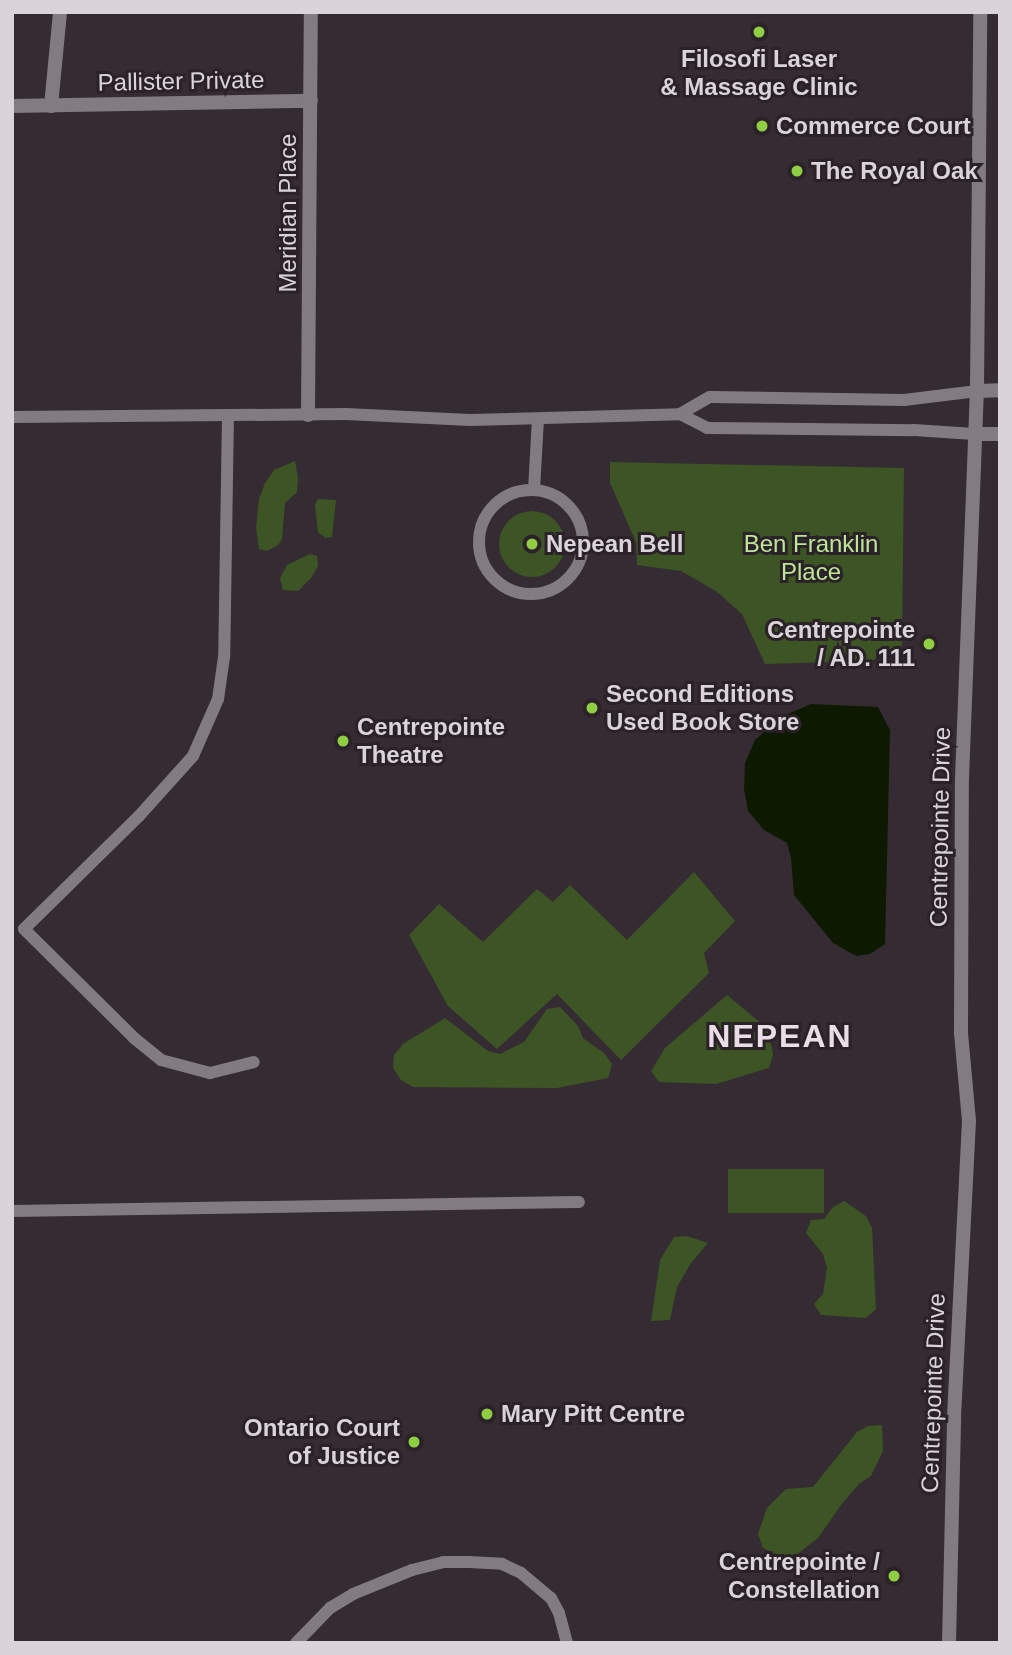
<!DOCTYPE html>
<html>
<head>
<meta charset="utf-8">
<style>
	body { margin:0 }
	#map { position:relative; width:1012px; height:1655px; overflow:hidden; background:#352b32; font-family:Arial,sans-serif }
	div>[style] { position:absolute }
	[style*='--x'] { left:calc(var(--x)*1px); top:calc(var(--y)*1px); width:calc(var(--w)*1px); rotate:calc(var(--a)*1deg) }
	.green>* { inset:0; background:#3d5425; transform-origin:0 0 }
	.round { border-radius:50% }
	.water>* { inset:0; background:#0d1a01 }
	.service>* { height:12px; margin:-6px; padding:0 6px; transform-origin:6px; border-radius:6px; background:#827c80 }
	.service>.ring { margin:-6px; padding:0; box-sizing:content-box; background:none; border:12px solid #827c80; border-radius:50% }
	.minor>* { height:14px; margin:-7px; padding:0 7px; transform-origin:7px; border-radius:7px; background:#827c80 }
	.tertiary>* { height:14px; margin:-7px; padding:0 7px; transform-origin:7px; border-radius:7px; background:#827c80 }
	.dots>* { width:19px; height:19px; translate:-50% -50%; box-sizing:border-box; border:4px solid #2b2128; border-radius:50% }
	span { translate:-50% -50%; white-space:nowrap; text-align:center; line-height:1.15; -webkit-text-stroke:6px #2b2128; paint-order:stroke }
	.poi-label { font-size:24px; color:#dad4d8; font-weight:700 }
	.left { translate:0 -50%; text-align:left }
	.right { translate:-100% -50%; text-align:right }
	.street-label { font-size:24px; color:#dad4d8 }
	.park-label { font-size:24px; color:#bde596 }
	.district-label { font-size:32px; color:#eadde6; font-weight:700; letter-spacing:2px }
	.frame { position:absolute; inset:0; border:14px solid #dad4d8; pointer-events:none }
</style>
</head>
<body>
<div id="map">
	<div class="green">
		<i style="clip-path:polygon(295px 461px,298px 478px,297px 492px,285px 503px,282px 539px,278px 545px,267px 551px,259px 549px,256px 528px,259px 499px,265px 483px,274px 470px)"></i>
		<i style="clip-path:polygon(610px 462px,904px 468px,902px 648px,870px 661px,765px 664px,742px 614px,716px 591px,681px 571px,637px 565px,636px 542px,610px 483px)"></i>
		<i style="clip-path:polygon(318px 499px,336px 500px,332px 537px,325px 538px,318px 532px,315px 505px)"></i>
		<i class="round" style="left:499px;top:511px;width:66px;height:66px"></i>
		<i style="clip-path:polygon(310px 554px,317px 556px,318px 566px,311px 578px,298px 591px,283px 590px,280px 578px,287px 565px)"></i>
		<i style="clip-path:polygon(694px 872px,735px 921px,704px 953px,709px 973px,621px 1060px,557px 994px,497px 1049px,448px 1006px,409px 935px,439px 904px,483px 942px,537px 889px,553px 902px,570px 885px,627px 940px)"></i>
		<i style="clip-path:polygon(727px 995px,768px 1029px,773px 1055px,769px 1068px,716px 1084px,659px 1082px,651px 1071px,665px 1048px)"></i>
		<i style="clip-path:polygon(560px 1007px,578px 1026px,583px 1038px,604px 1053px,612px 1064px,608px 1078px,557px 1088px,413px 1087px,401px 1080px,393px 1068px,394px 1055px,403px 1044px,445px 1018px,488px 1051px,500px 1054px,524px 1042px,547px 1009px)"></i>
		<i style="left:824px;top:1169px;width:44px;height:96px;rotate:90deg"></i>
		<i style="clip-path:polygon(844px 1201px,866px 1216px,872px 1228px,876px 1309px,866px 1318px,821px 1315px,814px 1304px,823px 1294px,827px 1268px,823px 1254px,806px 1233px,811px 1220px,824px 1219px,832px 1208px)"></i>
		<i style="clip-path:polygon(687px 1236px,708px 1243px,691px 1263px,677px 1287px,670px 1320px,651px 1321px,660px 1260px,674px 1237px)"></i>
		<i style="clip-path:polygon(882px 1425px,883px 1451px,871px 1476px,859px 1484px,841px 1505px,818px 1538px,796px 1555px,783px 1557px,763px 1548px,758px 1534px,767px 1508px,786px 1489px,813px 1487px,857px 1432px,868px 1426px)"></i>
	</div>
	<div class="water">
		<i style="clip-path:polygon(811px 704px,878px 707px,890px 730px,885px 944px,870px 954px,856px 956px,833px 943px,794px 895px,791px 858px,787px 843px,764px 830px,748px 811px,744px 789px,745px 763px,755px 740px,781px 717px)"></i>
	</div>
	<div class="service">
		<i style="--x:680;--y:414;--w:34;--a:-30"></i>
		<i style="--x:710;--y:397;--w:194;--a:0.9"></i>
		<i style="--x:904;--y:400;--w:74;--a:-7"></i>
		<i style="--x:228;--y:415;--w:242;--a:90.9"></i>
		<i style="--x:224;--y:657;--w:42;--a:98.1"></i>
		<i style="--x:218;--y:699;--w:62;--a:113.7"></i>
		<i style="--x:193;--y:756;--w:81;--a:132"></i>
		<i style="--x:139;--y:816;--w:161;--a:135.5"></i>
		<i style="--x:24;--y:929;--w:155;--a:44.7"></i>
		<i style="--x:134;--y:1038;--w:35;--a:39"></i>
		<i style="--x:161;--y:1060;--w:51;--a:14.9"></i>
		<i style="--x:210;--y:1073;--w:45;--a:-14"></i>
		<i style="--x:12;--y:417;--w:334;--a:-0.5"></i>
		<i style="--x:346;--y:414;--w:124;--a:2.8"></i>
		<i style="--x:470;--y:420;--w:210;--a:-1.6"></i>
		<i style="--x:680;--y:414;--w:30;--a:27"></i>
		<i style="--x:707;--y:428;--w:207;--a:0.6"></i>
		<i style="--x:914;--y:430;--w:60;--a:3.8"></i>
		<i style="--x:534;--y:490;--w:71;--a:-86.8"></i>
		<i class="ring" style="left:479px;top:490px;width:92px;height:92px"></i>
		<i style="--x:12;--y:1211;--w:567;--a:-0.91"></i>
		<i style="--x:296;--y:1643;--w:49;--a:-45.8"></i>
		<i style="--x:330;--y:1608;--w:27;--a:-31"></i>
		<i style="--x:353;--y:1594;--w:64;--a:-22.1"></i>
		<i style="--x:412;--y:1570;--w:32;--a:-14"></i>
		<i style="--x:443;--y:1562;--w:26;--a:0"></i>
		<i style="--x:469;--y:1562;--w:33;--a:3"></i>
		<i style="--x:502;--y:1564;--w:21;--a:25"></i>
		<i style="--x:521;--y:1573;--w:39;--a:40"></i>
		<i style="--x:551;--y:1598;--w:17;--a:62"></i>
		<i style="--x:559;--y:1613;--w:31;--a:75"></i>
	</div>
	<div class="minor">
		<i style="--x:12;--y:106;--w:299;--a:-1"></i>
		<i style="--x:51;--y:106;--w:94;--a:-84.5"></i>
		<i style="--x:977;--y:391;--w:23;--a:-2"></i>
		<i style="--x:308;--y:415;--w:403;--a:-89.6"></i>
		<i style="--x:974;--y:434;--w:26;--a:0"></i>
	</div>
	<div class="tertiary">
		<i style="--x:949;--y:1643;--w:226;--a:-88.7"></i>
		<i style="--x:954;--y:1417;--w:296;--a:-87.1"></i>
		<i style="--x:969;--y:1121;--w:88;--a:-95.2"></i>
		<i style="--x:961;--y:1033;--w:254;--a:-89.8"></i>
		<i style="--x:962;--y:779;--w:388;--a:-87.8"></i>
		<i style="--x:977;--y:391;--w:379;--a:-89.5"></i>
	</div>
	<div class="dots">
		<i style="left:759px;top:32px;background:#8fcd42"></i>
		<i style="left:762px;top:126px;background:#8fcd42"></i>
		<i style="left:797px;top:171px;background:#8fcd42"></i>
		<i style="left:532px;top:544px;background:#8fcd42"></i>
		<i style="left:929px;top:644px;background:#8fcd42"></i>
		<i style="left:592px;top:708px;background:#8fcd42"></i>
		<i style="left:343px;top:741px;background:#8fcd42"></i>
		<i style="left:487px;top:1414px;background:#8fcd42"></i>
		<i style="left:414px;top:1442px;background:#8fcd42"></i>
		<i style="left:894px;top:1576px;background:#8fcd42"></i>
	</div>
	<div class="poi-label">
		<span style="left:759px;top:73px">Filosofi Laser<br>&amp; Massage Clinic</span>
		<span class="left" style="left:776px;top:126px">Commerce Court</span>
		<span class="left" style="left:811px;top:171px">The Royal Oak</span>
		<span class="left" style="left:546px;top:544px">Nepean Bell</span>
		<span class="right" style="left:915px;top:644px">Centrepointe<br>/ AD. 111</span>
		<span class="left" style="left:606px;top:708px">Second Editions<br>Used Book Store</span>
		<span class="left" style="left:357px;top:741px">Centrepointe<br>Theatre</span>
		<span class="left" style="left:501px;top:1414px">Mary Pitt Centre</span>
		<span class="right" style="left:400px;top:1442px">Ontario Court<br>of Justice</span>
		<span class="right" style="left:880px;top:1576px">Centrepointe /<br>Constellation</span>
	</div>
	<div class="street-label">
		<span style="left:181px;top:81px;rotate:-1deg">Pallister Private</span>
		<span style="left:288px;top:213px;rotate:-90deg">Meridian Place</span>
		<span style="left:940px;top:827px;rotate:-89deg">Centrepointe Drive</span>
		<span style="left:933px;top:1393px;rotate:-88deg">Centrepointe Drive</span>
	</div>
	<div class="park-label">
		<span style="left:811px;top:558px">Ben Franklin<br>Place</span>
	</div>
	<div class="district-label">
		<span style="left:780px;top:1036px">NEPEAN</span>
	</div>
	<div class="frame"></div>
</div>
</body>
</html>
